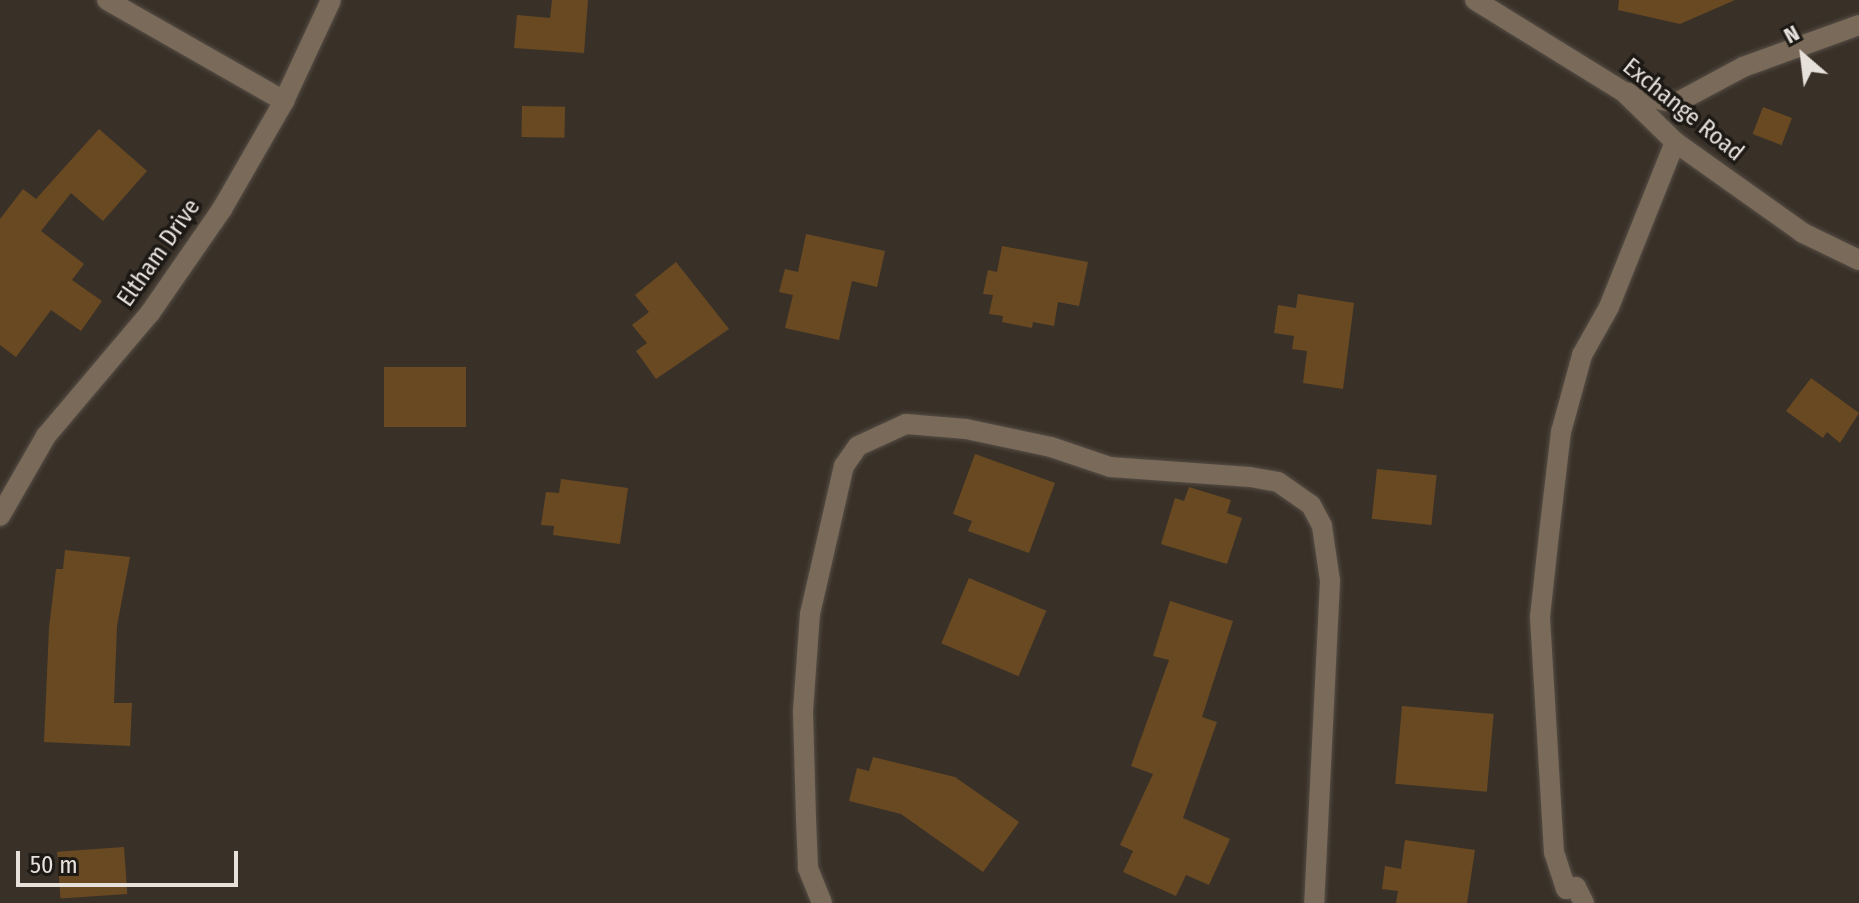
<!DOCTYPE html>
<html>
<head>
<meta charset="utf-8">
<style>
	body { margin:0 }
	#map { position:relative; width:1859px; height:903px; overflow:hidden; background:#393128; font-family:"Fira Sans Condensed",sans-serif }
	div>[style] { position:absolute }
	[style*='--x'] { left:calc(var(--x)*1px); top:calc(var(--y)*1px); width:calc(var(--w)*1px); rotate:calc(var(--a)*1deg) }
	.building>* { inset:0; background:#694922; transform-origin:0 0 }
	.roads { filter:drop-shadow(0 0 2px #554d45) drop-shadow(0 0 2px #554d45) }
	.minor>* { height:20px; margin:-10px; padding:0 10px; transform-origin:10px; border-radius:10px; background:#796a59 }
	span { translate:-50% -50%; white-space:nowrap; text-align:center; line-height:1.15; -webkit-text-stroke:7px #1d1915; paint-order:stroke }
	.street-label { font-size:24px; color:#e7e1dc }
	.north { position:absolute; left:1763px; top:16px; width:80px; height:80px; -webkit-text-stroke:6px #1d1915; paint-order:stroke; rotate:332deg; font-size:22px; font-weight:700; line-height:32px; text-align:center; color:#e7e1dc }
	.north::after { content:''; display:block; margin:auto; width:28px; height:36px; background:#e7e1dc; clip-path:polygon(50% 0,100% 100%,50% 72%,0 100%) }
	.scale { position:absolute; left:16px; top:851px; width:222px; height:36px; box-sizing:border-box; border:4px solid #e7e1dc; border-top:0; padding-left:10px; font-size:24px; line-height:28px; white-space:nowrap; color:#e7e1dc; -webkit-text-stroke:6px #1d1915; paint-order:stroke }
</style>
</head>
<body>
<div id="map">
	<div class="building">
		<i style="clip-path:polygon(552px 0,588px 0,584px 53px,514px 48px,517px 15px,550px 18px)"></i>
		<i style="clip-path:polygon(1619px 0,1735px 0,1680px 24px,1618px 10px)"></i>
		<i style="left:522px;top:106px;width:43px;height:31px;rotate:1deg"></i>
		<i style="left:1763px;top:107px;width:31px;height:29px;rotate:21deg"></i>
		<i style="clip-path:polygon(99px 129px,147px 171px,103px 221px,71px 193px,41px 231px,84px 264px,72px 280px,102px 301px,81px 331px,51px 310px,16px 357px,0 345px,0 219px,23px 189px,36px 199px)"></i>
		<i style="clip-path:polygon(806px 234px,885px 251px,877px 287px,852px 281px,839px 340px,785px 328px,793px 295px,779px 292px,785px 269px,798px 272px)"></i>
		<i style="clip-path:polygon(1002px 246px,1088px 262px,1079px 306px,1058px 302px,1054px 326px,1033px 322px,1032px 328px,1002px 322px,1003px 316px,989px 314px,993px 295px,983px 294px,988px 270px,997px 272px)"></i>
		<i style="clip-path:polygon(676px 262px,729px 329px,656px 379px,636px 351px,647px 343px,632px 325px,649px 312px,635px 295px)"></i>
		<i style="clip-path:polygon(1298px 294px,1354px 303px,1343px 389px,1303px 383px,1307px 351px,1292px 349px,1294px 336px,1274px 333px,1278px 305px,1296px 308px)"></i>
		<i style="left:466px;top:367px;width:60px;height:82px;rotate:90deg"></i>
		<i style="clip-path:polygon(1811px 378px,1859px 413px,1840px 443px,1827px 432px,1823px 438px,1786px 411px)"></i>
		<i style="clip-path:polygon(975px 454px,1055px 483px,1029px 553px,968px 531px,972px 521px,953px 514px)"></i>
		<i style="left:1377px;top:469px;width:60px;height:50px;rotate:6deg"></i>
		<i style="clip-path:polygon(561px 479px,628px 488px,620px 544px,553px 535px,554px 526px,541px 525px,546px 492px,559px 493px)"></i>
		<i style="clip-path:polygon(1189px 487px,1231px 500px,1227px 513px,1242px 518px,1227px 564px,1161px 544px,1175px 498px,1184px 501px)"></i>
		<i style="clip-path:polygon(65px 550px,130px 557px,117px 626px,114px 703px,132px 703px,130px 746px,44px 742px,49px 628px,56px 569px,63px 569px)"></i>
		<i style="left:969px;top:578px;width:84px;height:71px;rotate:23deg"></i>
		<i style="clip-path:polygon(1170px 601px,1233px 621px,1202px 717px,1217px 722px,1183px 818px,1230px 839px,1209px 885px,1186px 875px,1176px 896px,1123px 872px,1133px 851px,1120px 845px,1153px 774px,1131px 766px,1169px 660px,1153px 656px)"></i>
		<i style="left:1402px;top:706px;width:92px;height:78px;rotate:5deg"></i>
		<i style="clip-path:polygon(873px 757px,955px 777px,1019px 822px,983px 872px,901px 814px,849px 801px,857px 768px,869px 771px)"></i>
		<i style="clip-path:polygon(1405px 840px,1475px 850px,1467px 903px,1396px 903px,1398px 891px,1382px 889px,1385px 866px,1401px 869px)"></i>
		<i style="left:124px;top:847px;width:47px;height:67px;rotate:86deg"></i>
	</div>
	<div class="roads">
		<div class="minor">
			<i style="--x:107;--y:0;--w:204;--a:29.7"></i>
			<i style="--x:1475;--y:0;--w:175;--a:31.7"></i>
			<i style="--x:1624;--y:92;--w:71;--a:44.4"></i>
			<i style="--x:1675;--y:142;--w:157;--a:35.4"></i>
			<i style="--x:1803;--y:233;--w:62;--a:25.7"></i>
			<i style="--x:1624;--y:92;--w:53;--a:11.9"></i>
			<i style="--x:1676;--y:103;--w:76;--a:-28.2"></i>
			<i style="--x:1743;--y:67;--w:123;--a:-19.9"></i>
			<i style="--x:0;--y:516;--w:92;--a:-60.1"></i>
			<i style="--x:46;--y:436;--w:161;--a:-49.8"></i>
			<i style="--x:150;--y:313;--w:126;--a:-55.3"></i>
			<i style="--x:222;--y:209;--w:125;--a:-60.1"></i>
			<i style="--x:284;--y:101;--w:111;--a:-65"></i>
			<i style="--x:822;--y:903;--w:38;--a:-112"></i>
			<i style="--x:808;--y:868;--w:49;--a:-92.3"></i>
			<i style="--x:806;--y:819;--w:108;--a:-91.6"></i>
			<i style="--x:803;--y:711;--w:97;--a:-85.9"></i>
			<i style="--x:810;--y:614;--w:152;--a:-77.1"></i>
			<i style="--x:844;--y:466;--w:24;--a:-55"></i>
			<i style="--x:858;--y:446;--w:53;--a:-24.6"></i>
			<i style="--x:906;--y:424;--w:60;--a:4.8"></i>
			<i style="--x:966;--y:429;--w:87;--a:12"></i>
			<i style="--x:1051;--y:447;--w:62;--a:18.7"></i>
			<i style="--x:1110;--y:467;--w:140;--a:4.1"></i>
			<i style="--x:1250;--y:477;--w:28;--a:10"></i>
			<i style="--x:1278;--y:482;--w:40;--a:34.9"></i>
			<i style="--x:1311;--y:505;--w:24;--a:62"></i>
			<i style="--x:1322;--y:526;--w:56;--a:81.7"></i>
			<i style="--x:1330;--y:581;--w:322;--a:92.8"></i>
			<i style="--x:1584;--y:903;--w:18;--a:-117"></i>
			<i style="--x:1576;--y:887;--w:10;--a:169"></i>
			<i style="--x:1566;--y:889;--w:38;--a:-108"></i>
			<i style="--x:1554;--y:853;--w:236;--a:-93.4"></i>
			<i style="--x:1540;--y:617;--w:83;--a:-83.8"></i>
			<i style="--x:1549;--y:534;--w:103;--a:-83.3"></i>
			<i style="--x:1561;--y:432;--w:80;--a:-74.7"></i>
			<i style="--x:1582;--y:355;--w:55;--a:-60.6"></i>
			<i style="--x:1609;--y:307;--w:178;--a:-68.2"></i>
		</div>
	</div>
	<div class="street-label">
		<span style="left:1683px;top:110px;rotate:39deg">Exchange Road</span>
		<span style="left:159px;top:253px;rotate:-55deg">Eltham Drive</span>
	</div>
	<div class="north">N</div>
	<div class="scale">50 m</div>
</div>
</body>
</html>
